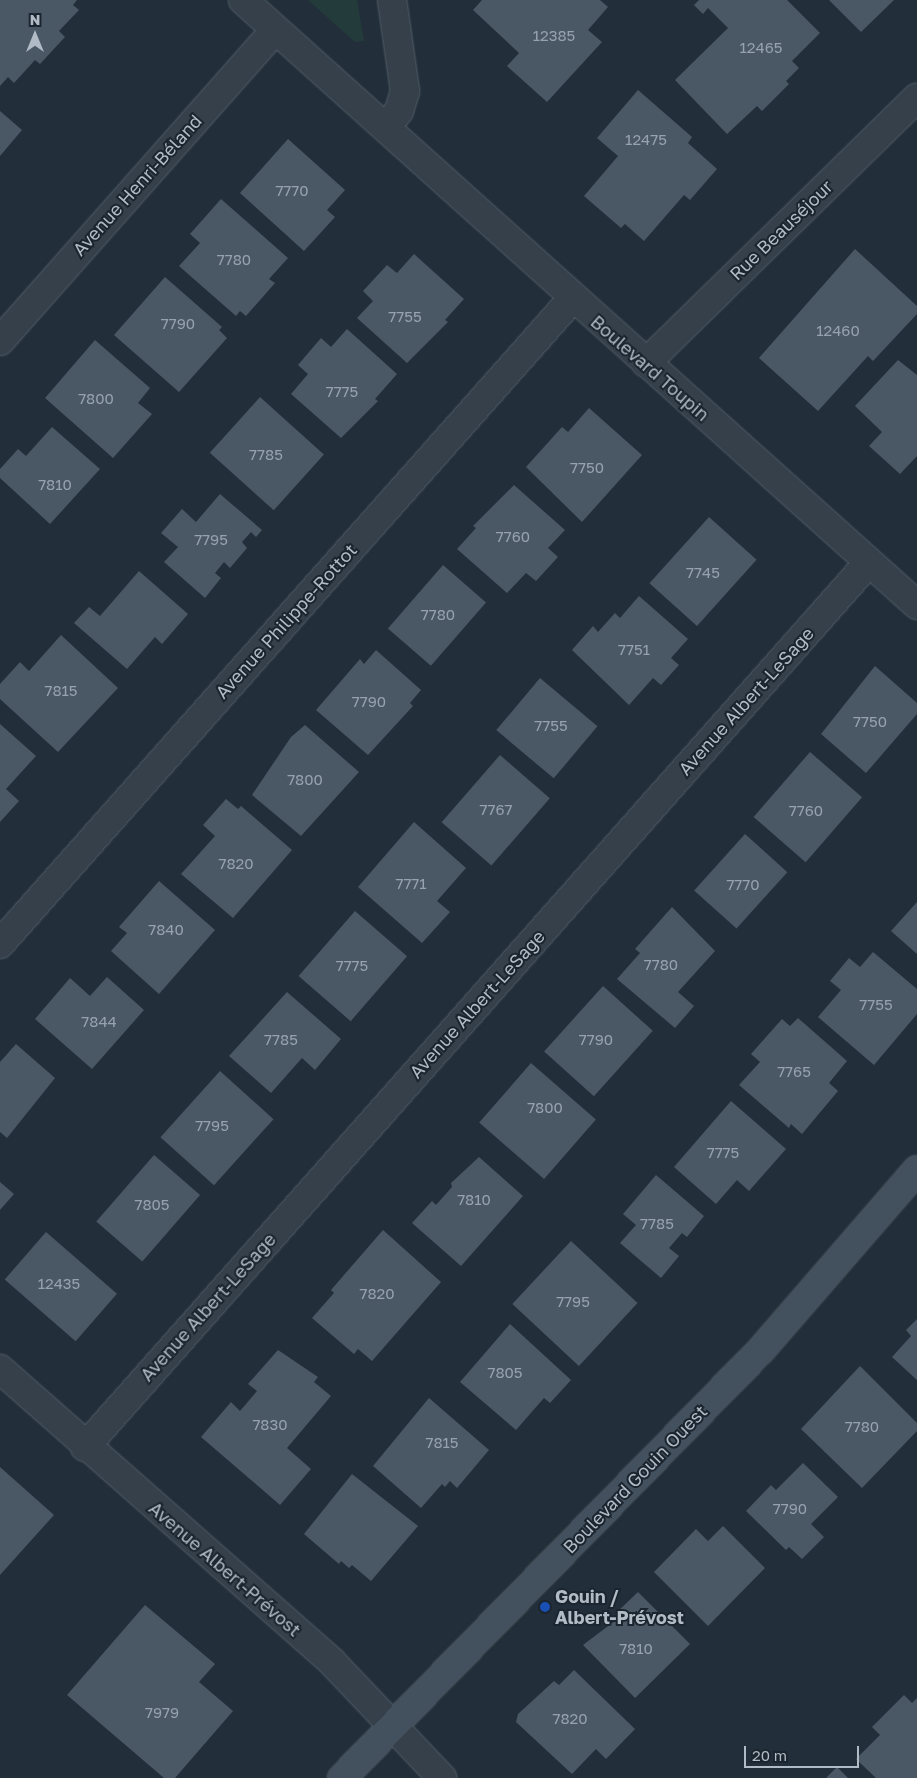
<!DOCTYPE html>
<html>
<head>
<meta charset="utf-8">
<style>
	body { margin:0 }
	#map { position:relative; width:917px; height:1778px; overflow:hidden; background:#222f3a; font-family:"Golos Text",sans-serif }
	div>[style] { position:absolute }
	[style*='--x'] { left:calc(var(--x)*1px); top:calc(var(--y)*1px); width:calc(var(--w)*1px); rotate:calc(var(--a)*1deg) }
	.green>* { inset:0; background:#243b3b }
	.building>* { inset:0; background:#4a5865; transform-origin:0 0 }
	.roads { filter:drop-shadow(0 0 1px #535e68) drop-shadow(0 0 1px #535e68) }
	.street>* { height:28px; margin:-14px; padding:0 14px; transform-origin:14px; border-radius:14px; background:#35404a }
	.secondary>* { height:28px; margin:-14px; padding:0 14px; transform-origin:14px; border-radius:14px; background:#43505d }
	.dots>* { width:14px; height:14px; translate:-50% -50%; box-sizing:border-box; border:2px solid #1b252f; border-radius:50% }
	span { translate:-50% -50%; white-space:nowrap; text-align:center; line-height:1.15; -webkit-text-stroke:4px #1b252f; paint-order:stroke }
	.number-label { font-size:15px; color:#96a2ae }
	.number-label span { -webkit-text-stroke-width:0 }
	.street-label { font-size:18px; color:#b0bbc6 }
	.poi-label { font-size:18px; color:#b0bbc6; font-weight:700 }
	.left { translate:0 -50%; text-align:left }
	.north { position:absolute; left:10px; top:10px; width:50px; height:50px; -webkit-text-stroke:4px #1b252f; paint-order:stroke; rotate:0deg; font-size:14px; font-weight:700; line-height:20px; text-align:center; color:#b0bbc6 }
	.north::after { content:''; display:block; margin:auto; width:18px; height:22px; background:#b0bbc6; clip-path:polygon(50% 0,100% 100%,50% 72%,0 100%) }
	.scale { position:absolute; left:744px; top:1746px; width:115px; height:22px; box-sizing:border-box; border:2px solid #b0bbc6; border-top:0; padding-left:6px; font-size:15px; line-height:18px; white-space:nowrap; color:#b0bbc6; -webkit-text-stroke:4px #1b252f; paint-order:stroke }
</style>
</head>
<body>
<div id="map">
	<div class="green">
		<i style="clip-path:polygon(308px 0,357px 0,364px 41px,355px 42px)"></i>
	</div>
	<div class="building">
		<i style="clip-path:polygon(0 0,77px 0,73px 5px,79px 10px,59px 31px,65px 37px,40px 64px,35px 60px,14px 83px,8px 77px,0 86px)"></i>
		<i style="clip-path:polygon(482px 0,600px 0,608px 7px,588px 30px,602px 42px,547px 102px,507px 66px,519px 53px,473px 10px)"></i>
		<i style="clip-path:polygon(699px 0,787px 0,820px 33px,792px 61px,799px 68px,786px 81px,789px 84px,762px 111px,757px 106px,727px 134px,675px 80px,728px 28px,708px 8px,703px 14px,694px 5px)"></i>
		<i style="clip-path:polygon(829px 0,894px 0,861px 32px)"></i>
		<i style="clip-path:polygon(638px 90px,692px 137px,688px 143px,717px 169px,690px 200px,684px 195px,644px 241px,625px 224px,621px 228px,584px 196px,618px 156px,597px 138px)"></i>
		<i style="clip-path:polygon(0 111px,22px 130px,0 156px)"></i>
		<i style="clip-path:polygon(288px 139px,345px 190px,327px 210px,335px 217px,304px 251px,240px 193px)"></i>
		<i style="clip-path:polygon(221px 199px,288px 258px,269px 279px,275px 283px,246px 316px,240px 311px,236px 316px,179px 266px,200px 243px,190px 234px)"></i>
		<i style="clip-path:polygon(855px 249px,917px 306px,917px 314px,873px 361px,868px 356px,818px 411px,759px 358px)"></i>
		<i style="clip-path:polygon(414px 254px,464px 299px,445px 320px,448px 322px,407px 363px,357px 318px,373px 301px,363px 291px,387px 265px,397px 273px)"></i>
		<i style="clip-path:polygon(165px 277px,222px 327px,219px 330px,227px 338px,179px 392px,114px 335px)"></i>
		<i style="clip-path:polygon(347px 329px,397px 374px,375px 399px,378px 401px,341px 438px,291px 394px,308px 374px,298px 365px,321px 338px,331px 347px)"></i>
		<i style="clip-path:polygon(95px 340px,150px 388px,138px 403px,152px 414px,113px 458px,45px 398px)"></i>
		<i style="clip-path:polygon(898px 360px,917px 375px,917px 456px,900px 474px,869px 446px,882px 432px,855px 406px)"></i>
		<i style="left:260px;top:397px;width:86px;height:75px;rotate:42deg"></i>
		<i style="clip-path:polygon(589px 408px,642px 455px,582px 522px,526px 467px,562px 427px,568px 432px)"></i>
		<i style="clip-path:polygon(52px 427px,100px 469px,50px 524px,0 478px,0 469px,18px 449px,26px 456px)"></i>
		<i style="clip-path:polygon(514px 485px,565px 530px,548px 548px,558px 557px,536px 581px,526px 573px,507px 593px,457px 549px,476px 528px,473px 526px)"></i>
		<i style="clip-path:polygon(220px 494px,262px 530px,256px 537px,251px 532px,242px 542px,247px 548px,230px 568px,224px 562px,215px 573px,221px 578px,205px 598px,164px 562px,178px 547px,161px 533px,182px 509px,196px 522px)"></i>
		<i style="left:709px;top:517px;width:64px;height:89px;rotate:42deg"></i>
		<i style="left:443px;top:565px;width:57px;height:84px;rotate:41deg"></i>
		<i style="clip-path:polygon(139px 571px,188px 614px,162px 644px,155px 637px,127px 669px,74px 623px,89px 607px,100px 616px)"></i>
		<i style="clip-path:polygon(639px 596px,688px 639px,671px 658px,679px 665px,661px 685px,653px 678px,629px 705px,572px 650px,593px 626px,598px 632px,615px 613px,620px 618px)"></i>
		<i style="clip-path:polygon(61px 635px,118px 688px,58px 752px,0 699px,0 684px,20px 662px,29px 671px)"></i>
		<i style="clip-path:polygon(376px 650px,421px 690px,410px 703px,413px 706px,368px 755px,316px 710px,360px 659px,364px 664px)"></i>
		<i style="clip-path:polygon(875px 666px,917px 703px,917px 714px,866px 773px,821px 734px)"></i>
		<i style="left:540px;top:678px;width:75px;height:68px;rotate:40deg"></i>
		<i style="clip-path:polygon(0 724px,36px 756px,6px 789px,19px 801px,0 822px)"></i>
		<i style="clip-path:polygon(305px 725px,359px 772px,301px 836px,252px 795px,291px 737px)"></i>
		<i style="left:810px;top:752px;width:69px;height:86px;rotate:41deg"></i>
		<i style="left:500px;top:755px;width:66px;height:89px;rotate:41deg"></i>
		<i style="clip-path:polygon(226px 799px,238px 809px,241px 806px,292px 850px,233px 918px,181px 874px,215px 836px,203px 825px)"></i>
		<i style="clip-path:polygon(414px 822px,466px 868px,437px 901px,450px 912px,422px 943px,358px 887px)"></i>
		<i style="left:745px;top:834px;width:57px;height:76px;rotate:42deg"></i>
		<i style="clip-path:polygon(159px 881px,215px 930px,159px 994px,111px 951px,127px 933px,119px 927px)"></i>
		<i style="clip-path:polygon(917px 902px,917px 954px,891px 931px)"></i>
		<i style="clip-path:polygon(672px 907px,715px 951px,678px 992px,694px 1006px,675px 1028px,617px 979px,640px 953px,635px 949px)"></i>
		<i style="left:355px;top:911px;width:69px;height:86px;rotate:41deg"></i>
		<i style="clip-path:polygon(873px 952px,917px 989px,917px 1014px,874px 1065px,818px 1017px,841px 990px,830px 981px,849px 958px,860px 967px)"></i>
		<i style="clip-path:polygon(107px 977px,144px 1010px,92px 1069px,35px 1019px,70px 978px,90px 996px)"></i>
		<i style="left:603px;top:986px;width:67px;height:88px;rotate:42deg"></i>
		<i style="clip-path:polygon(287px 992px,341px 1039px,315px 1070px,302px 1058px,271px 1093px,229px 1056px)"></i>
		<i style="clip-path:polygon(798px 1018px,847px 1061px,829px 1083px,838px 1091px,802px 1134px,791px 1124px,789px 1128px,739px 1085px,760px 1062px,751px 1054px,782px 1019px,790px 1026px)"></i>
		<i style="clip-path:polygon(16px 1044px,55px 1078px,7px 1138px,0 1132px,0 1062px)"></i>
		<i style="left:531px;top:1063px;width:86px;height:79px;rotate:41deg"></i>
		<i style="left:220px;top:1071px;width:72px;height:89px;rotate:42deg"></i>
		<i style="clip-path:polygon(731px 1101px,786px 1149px,749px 1191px,737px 1180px,716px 1204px,674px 1167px)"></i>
		<i style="left:154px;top:1155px;width:61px;height:88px;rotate:41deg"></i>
		<i style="clip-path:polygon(479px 1157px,523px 1196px,461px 1266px,412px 1223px,432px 1201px,436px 1205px,452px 1187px,451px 1183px)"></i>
		<i style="clip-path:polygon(656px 1175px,704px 1216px,687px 1237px,682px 1233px,669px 1248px,679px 1256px,661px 1278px,620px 1243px,636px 1225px,623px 1214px)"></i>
		<i style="clip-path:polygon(0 1182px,14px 1194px,0 1210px)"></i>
		<i style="clip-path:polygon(383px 1230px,441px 1282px,372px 1361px,358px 1349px,354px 1354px,312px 1318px,334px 1293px,331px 1290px)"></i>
		<i style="left:46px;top:1232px;width:94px;height:63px;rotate:41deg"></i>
		<i style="left:571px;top:1241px;width:91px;height:86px;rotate:43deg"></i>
		<i style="clip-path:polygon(917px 1319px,917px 1380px,892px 1357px,911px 1336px,906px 1330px)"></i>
		<i style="clip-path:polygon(510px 1324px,571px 1380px,550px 1403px,544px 1398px,516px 1430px,460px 1382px)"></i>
		<i style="clip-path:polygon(278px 1350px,318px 1377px,314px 1382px,331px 1396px,287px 1448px,311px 1469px,280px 1505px,201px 1437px,231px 1402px,240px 1411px,257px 1391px,248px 1384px)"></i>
		<i style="clip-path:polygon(860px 1366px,917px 1423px,917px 1431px,862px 1488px,801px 1429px)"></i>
		<i style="clip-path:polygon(429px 1398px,489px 1450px,457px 1488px,450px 1481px,445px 1487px,442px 1484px,421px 1508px,373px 1466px)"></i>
		<i style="clip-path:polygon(803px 1463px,838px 1497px,811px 1524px,824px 1537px,802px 1559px,789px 1547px,786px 1550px,746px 1511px,771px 1485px,776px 1490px)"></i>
		<i style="clip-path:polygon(0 1467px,54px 1515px,0 1575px)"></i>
		<i style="clip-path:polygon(352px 1474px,418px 1526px,371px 1581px,352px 1565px,349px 1568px,341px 1561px,339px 1564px,304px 1534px)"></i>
		<i style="clip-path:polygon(723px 1526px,765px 1568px,708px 1626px,654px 1572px,696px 1529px,708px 1541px)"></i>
		<i style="clip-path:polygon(638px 1592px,690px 1644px,635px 1698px,583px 1645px,620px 1617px,616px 1613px)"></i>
		<i style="clip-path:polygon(145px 1605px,215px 1664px,199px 1682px,233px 1711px,175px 1778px,164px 1778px,67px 1695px)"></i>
		<i style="clip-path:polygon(574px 1670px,635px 1729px,606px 1759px,596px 1749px,572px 1774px,516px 1722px,518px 1714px,554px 1681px,559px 1685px)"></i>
		<i style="clip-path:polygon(904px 1695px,912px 1703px,917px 1698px,917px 1778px,876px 1778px,856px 1759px,880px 1735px,872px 1727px)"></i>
		<i style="clip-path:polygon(837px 1767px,848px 1778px,826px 1778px)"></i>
	</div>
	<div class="roads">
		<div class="street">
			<i style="--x:243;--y:0;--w:906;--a:41.91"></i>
			<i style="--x:386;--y:127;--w:21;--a:-51"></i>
			<i style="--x:399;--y:111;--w:21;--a:-73"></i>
			<i style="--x:405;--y:91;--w:92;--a:-98.1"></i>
			<i style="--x:0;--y:341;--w:415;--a:-48.5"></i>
			<i style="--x:646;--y:363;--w:379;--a:-44.4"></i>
			<i style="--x:0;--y:944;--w:862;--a:-48.43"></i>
			<i style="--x:0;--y:1369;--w:443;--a:41.4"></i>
			<i style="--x:332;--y:1662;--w:160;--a:46.5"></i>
			<i style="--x:85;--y:1447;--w:1182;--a:-48.46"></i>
		</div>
		<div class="secondary">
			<i style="--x:342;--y:1778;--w:599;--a:-45.61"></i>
			<i style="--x:761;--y:1350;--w:238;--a:-49.1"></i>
		</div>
	</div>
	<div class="dots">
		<i style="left:545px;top:1607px;background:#1a4fb4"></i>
	</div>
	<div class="number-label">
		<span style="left:554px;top:36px">12385</span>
		<span style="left:761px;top:48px">12465</span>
		<span style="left:646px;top:140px">12475</span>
		<span style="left:292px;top:191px">7770</span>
		<span style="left:234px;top:260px">7780</span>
		<span style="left:405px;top:317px">7755</span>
		<span style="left:178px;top:324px">7790</span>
		<span style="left:838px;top:331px">12460</span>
		<span style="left:342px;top:392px">7775</span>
		<span style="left:96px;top:399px">7800</span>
		<span style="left:266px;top:455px">7785</span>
		<span style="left:587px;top:468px">7750</span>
		<span style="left:55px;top:485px">7810</span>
		<span style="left:513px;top:537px">7760</span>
		<span style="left:211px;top:540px">7795</span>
		<span style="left:703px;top:573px">7745</span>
		<span style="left:438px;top:615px">7780</span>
		<span style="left:634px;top:650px">7751</span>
		<span style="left:61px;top:691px">7815</span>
		<span style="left:369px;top:702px">7790</span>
		<span style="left:870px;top:722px">7750</span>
		<span style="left:551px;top:726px">7755</span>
		<span style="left:305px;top:780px">7800</span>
		<span style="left:496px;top:810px">7767</span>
		<span style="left:806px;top:811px">7760</span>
		<span style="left:236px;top:864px">7820</span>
		<span style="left:411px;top:884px">7771</span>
		<span style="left:743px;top:885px">7770</span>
		<span style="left:166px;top:930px">7840</span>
		<span style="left:661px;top:965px">7780</span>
		<span style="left:352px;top:966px">7775</span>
		<span style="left:876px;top:1005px">7755</span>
		<span style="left:99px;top:1022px">7844</span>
		<span style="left:281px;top:1040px">7785</span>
		<span style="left:596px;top:1040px">7790</span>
		<span style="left:794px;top:1072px">7765</span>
		<span style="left:545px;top:1108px">7800</span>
		<span style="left:212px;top:1126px">7795</span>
		<span style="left:723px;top:1153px">7775</span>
		<span style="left:474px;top:1200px">7810</span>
		<span style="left:152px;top:1205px">7805</span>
		<span style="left:657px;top:1224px">7785</span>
		<span style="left:59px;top:1284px">12435</span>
		<span style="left:377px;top:1294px">7820</span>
		<span style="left:573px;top:1302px">7795</span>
		<span style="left:505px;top:1373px">7805</span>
		<span style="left:270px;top:1425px">7830</span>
		<span style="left:862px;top:1427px">7780</span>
		<span style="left:442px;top:1443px">7815</span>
		<span style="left:790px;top:1509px">7790</span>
		<span style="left:636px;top:1649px">7810</span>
		<span style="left:162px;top:1713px">7979</span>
		<span style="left:570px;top:1719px">7820</span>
	</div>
	<div class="street-label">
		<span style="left:137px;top:185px;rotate:-48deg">Avenue Henri-Béland</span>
		<span style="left:781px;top:230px;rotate:-44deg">Rue Beauséjour</span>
		<span style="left:650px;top:368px;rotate:41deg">Boulevard Toupin</span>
		<span style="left:286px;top:621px;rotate:-48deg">Avenue Philippe-Rottot</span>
		<span style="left:746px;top:701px;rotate:-48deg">Avenue Albert-LeSage</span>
		<span style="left:477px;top:1004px;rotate:-48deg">Avenue Albert-LeSage</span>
		<span style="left:208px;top:1307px;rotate:-48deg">Avenue Albert-LeSage</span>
		<span style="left:635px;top:1479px;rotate:-46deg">Boulevard Gouin Ouest</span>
		<span style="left:225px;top:1569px;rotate:41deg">Avenue Albert-Prévost</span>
	</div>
	<div class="poi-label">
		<span class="left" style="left:555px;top:1607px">Gouin /<br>Albert-Prévost</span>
	</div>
	<div class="north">N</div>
	<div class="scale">20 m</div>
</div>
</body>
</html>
